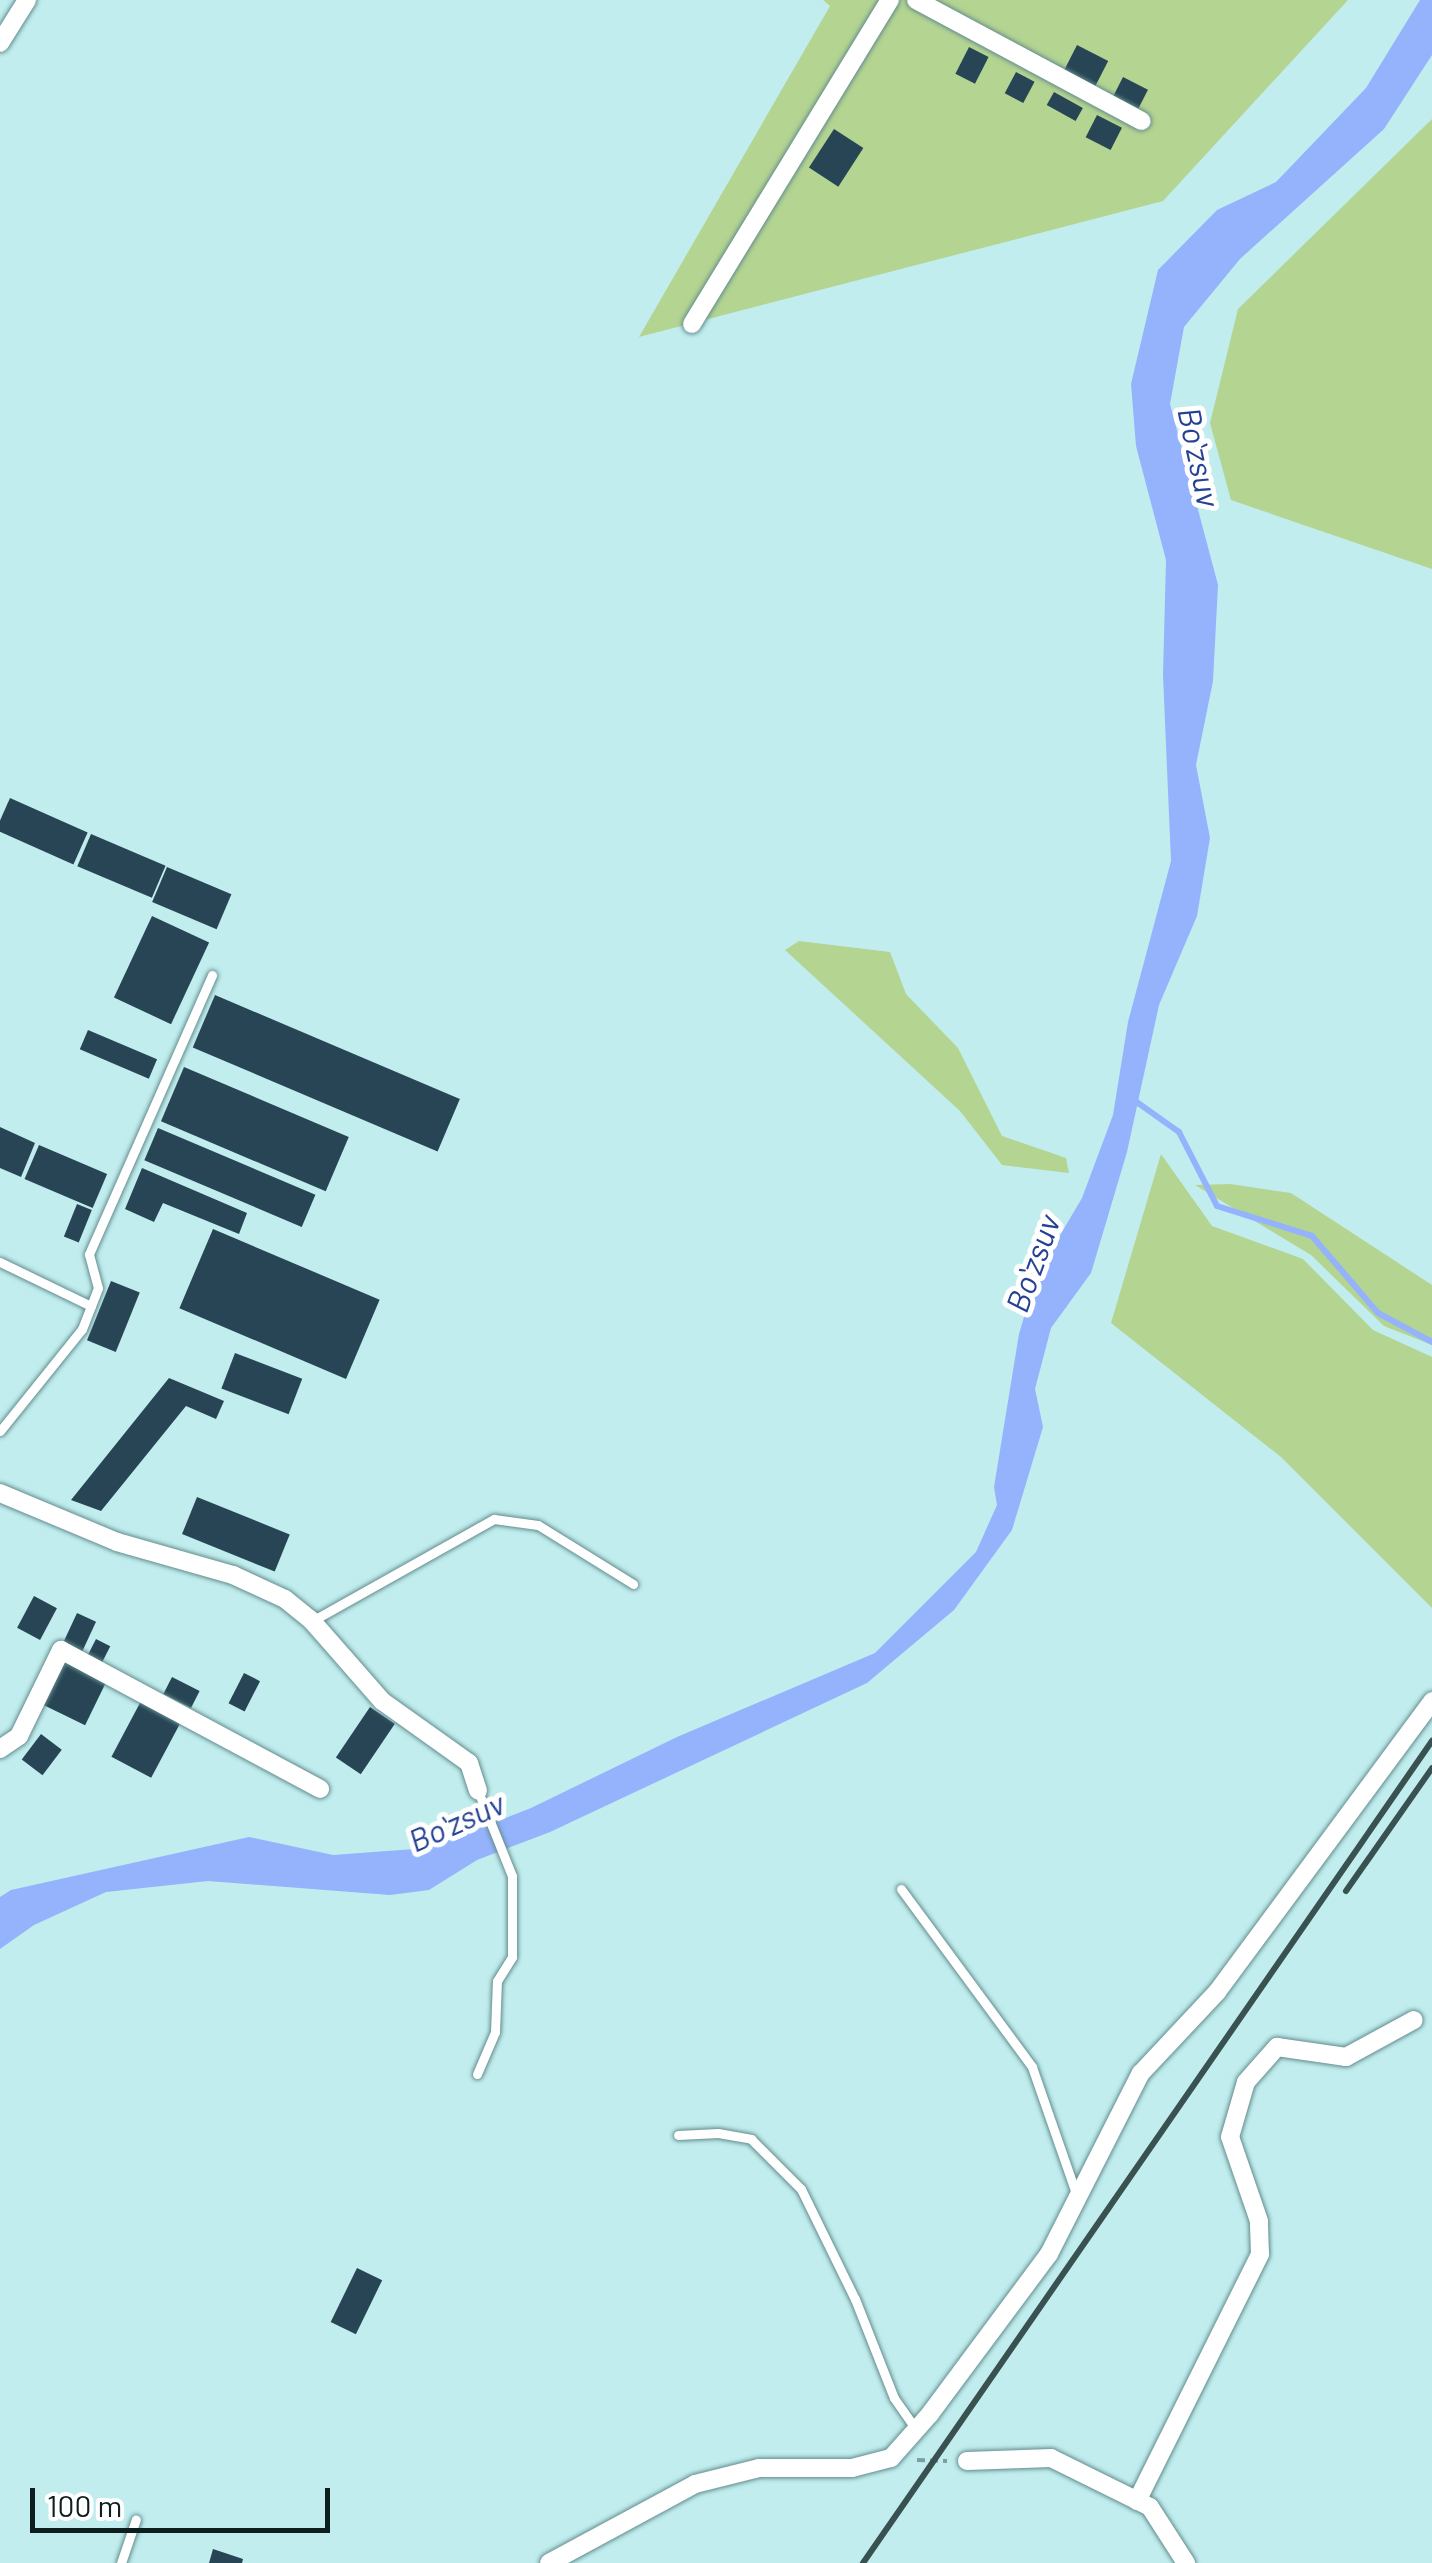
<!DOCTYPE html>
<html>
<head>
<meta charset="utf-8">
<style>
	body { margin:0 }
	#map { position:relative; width:1432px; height:2563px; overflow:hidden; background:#c1edee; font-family:Barlow,sans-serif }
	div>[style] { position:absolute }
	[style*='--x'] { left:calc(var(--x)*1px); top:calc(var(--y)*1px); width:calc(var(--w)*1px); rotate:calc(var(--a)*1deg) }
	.green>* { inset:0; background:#b4d491 }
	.water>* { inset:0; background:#94b3fc }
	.stream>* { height:6px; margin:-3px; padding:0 3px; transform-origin:3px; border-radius:3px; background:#94b3fc }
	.building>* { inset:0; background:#274555; transform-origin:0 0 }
	.path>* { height:4px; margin-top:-2px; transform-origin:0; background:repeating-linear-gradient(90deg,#7d9e9f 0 8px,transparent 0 13px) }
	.roads { filter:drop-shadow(0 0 2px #638c8d) drop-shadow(0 0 2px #638c8d) }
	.lane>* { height:9px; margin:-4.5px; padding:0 4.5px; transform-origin:4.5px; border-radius:4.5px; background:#fff }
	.street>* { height:18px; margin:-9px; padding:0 9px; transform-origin:9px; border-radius:9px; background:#fff }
	.rail>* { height:6px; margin:-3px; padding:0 3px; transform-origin:3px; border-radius:3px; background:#395151 }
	span { translate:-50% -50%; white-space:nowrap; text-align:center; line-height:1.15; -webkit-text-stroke:10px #fff; paint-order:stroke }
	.water-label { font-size:32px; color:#254193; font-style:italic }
	.scale { position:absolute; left:30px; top:2488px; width:300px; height:45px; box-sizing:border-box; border:5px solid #0d1e1e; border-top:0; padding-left:12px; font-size:30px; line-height:35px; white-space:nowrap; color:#0d1e1e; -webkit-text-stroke:8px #fff; paint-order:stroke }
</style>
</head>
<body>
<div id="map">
	<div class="green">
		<i style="clip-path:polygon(823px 0,1348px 0,1163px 201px,639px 337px,830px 6px)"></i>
		<i style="clip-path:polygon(1432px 119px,1432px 569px,1231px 500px,1210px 423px,1238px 309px)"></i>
		<i style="clip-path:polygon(799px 941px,890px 952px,906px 994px,958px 1048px,1002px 1136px,1066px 1158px,1069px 1173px,1002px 1165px,960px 1111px,785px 950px)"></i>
		<i style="clip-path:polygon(1161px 1154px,1212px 1226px,1303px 1259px,1373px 1330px,1432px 1357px,1432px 1608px,1281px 1457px,1111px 1323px)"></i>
		<i style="clip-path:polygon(1230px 1184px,1291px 1193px,1432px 1285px,1432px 1345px,1384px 1326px,1311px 1255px,1195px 1185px)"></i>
	</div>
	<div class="water">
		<i style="clip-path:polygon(1420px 0,1432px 0,1432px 55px,1384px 129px,1240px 259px,1184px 327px,1170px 404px,1218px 585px,1213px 681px,1196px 765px,1210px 838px,1197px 916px,1159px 1005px,1127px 1152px,1091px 1273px,1051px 1328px,1035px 1389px,1043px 1427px,1012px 1530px,954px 1610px,867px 1683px,550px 1832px,477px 1860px,429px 1890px,390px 1895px,208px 1881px,106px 1892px,34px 1925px,0 1949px,0 1897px,11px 1890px,249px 1837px,333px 1855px,428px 1848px,531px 1808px,677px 1737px,875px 1653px,976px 1552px,997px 1505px,994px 1487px,1019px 1334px,1036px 1276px,1082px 1198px,1113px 1115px,1128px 1022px,1171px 861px,1163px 675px,1166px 560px,1136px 446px,1131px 384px,1158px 270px,1217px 210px,1276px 182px,1366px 88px)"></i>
	</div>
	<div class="stream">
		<i style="--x:1131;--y:1098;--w:59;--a:35.3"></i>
		<i style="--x:1179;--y:1132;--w:83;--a:62.8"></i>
		<i style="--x:1217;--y:1206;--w:100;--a:17.5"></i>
		<i style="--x:1312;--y:1236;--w:101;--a:49.4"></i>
		<i style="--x:1378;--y:1313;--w:61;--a:28.2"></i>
	</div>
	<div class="building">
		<i style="left:1077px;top:45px;width:35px;height:28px;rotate:27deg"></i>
		<i style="left:969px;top:47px;width:22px;height:30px;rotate:27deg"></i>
		<i style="left:1016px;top:72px;width:21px;height:24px;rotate:28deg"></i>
		<i style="left:1123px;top:77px;width:28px;height:21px;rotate:27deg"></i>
		<i style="left:1054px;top:92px;width:33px;height:15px;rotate:29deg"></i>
		<i style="left:1097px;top:115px;width:28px;height:25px;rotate:27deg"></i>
		<i style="left:834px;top:129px;width:35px;height:46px;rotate:33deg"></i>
		<i style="left:10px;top:798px;width:85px;height:35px;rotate:24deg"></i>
		<i style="left:91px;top:834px;width:81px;height:35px;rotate:23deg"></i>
		<i style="left:167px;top:867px;width:70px;height:38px;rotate:23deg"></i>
		<i style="left:152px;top:916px;width:63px;height:90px;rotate:25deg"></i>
		<i style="left:215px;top:995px;width:266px;height:57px;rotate:23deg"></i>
		<i style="left:88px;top:1030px;width:75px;height:21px;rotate:23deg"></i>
		<i style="left:184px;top:1067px;width:179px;height:59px;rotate:23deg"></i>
		<i style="clip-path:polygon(0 1127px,35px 1143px,21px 1177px,0 1168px)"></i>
		<i style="left:158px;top:1128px;width:171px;height:35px;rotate:23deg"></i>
		<i style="left:39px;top:1145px;width:74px;height:37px;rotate:23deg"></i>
		<i style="clip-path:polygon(142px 1168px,247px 1213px,239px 1234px,163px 1203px,154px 1222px,125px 1209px)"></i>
		<i style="left:77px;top:1204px;width:16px;height:35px;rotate:22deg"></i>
		<i style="left:213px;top:1229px;width:181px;height:86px;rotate:23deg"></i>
		<i style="left:111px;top:1281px;width:31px;height:64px;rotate:22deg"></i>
		<i style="left:235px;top:1353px;width:72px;height:38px;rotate:21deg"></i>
		<i style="clip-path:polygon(169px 1378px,224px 1401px,216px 1419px,186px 1406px,101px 1511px,71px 1500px)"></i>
		<i style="left:197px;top:1497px;width:100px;height:40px;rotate:22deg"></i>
		<i style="left:34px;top:1596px;width:26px;height:36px;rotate:28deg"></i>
		<i style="left:77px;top:1613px;width:21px;height:33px;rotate:25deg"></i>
		<i style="left:96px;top:1639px;width:16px;height:19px;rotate:27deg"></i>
		<i style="left:63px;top:1661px;width:48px;height:48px;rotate:26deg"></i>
		<i style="left:244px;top:1673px;width:18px;height:34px;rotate:27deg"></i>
		<i style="left:172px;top:1677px;width:31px;height:19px;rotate:27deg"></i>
		<i style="left:141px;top:1701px;width:45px;height:63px;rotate:28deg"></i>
		<i style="left:370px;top:1707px;width:30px;height:61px;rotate:34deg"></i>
		<i style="left:41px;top:1734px;width:26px;height:32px;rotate:37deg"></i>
		<i style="left:357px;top:2268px;width:28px;height:60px;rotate:26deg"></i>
		<i style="clip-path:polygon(213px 2549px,243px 2559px,242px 2563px,209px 2563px)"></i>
	</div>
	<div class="path">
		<i style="--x:917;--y:2460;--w:30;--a:2"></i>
	</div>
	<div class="roads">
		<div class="lane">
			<i style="--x:0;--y:1262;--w:101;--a:25.8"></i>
			<i style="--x:0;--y:1431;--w:131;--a:-51.2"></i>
			<i style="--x:82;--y:1329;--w:44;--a:-68.7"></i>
			<i style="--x:98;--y:1288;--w:35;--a:-105"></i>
			<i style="--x:89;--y:1254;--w:305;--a:-66.2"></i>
			<i style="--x:312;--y:1621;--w:209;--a:-29.3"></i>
			<i style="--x:494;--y:1519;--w:44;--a:7.8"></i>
			<i style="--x:538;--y:1525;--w:112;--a:31.8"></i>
			<i style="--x:901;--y:1889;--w:221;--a:53.6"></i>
			<i style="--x:1032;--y:2067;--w:137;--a:70.8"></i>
			<i style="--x:477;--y:2074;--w:46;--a:-66.8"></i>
			<i style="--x:495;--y:2032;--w:51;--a:-87.8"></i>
			<i style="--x:497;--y:1981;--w:28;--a:-58"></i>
			<i style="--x:512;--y:1957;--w:81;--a:-90"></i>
			<i style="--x:512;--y:1876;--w:92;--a:-111.8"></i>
			<i style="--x:678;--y:2135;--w:40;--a:-2.9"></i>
			<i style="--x:718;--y:2133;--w:34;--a:10"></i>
			<i style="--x:751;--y:2139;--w:71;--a:45"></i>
			<i style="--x:801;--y:2189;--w:123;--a:63.9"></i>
			<i style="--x:855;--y:2299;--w:106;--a:68.5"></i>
			<i style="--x:894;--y:2398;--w:39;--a:55"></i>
			<i style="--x:121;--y:2563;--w:46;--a:-71.2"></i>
		</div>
		<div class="street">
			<i style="--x:916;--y:0;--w:256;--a:28.2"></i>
			<i style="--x:0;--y:43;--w:51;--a:-57.9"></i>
			<i style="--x:692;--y:324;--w:380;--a:-58.6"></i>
			<i style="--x:0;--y:1493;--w:127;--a:22.7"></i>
			<i style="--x:117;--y:1542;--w:121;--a:15.9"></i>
			<i style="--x:233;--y:1575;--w:57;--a:24.8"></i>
			<i style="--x:285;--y:1599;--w:35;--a:39"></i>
			<i style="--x:312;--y:1621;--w:106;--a:48.8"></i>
			<i style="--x:382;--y:1701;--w:107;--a:35.5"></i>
			<i style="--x:469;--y:1763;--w:29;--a:72"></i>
			<i style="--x:0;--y:1749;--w:23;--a:-34"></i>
			<i style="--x:19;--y:1736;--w:96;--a:-64"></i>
			<i style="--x:61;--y:1650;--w:294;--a:28.2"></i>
			<i style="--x:967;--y:2461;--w:84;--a:-2"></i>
			<i style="--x:1051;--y:2458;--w:110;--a:26.3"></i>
			<i style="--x:1150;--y:2507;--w:67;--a:57.3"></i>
			<i style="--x:1137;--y:2501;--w:276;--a:-63.5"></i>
			<i style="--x:1260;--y:2254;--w:33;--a:-92"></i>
			<i style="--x:1259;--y:2221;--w:89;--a:-109"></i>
			<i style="--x:1230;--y:2137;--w:57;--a:-73.8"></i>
			<i style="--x:1246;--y:2082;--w:47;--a:-48.5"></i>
			<i style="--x:1277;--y:2047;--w:70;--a:8.2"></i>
			<i style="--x:1346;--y:2057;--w:77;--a:-28.6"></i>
			<i style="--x:549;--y:2563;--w:166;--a:-28.4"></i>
			<i style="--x:695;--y:2484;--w:66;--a:-14"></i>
			<i style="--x:759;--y:2468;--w:93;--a:0"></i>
			<i style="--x:852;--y:2468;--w:40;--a:-14.4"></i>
			<i style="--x:891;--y:2458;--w:59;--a:-48.4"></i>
			<i style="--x:930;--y:2414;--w:199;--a:-53.4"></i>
			<i style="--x:1049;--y:2254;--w:203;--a:-63.1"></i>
			<i style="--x:1141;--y:2073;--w:111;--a:-46.8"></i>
			<i style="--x:1217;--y:1992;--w:362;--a:-53.5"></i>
		</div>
	</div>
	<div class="rail">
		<i style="--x:1346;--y:1891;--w:150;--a:-55"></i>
		<i style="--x:863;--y:2563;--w:1000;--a:-55.31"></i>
	</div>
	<div class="water-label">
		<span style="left:1200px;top:457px;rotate:78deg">Boʻzsuv</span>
		<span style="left:1032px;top:1263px;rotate:-70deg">Boʻzsuv</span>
		<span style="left:456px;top:1821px;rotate:-24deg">Boʻzsuv</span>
	</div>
	<div class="scale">100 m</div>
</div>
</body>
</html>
